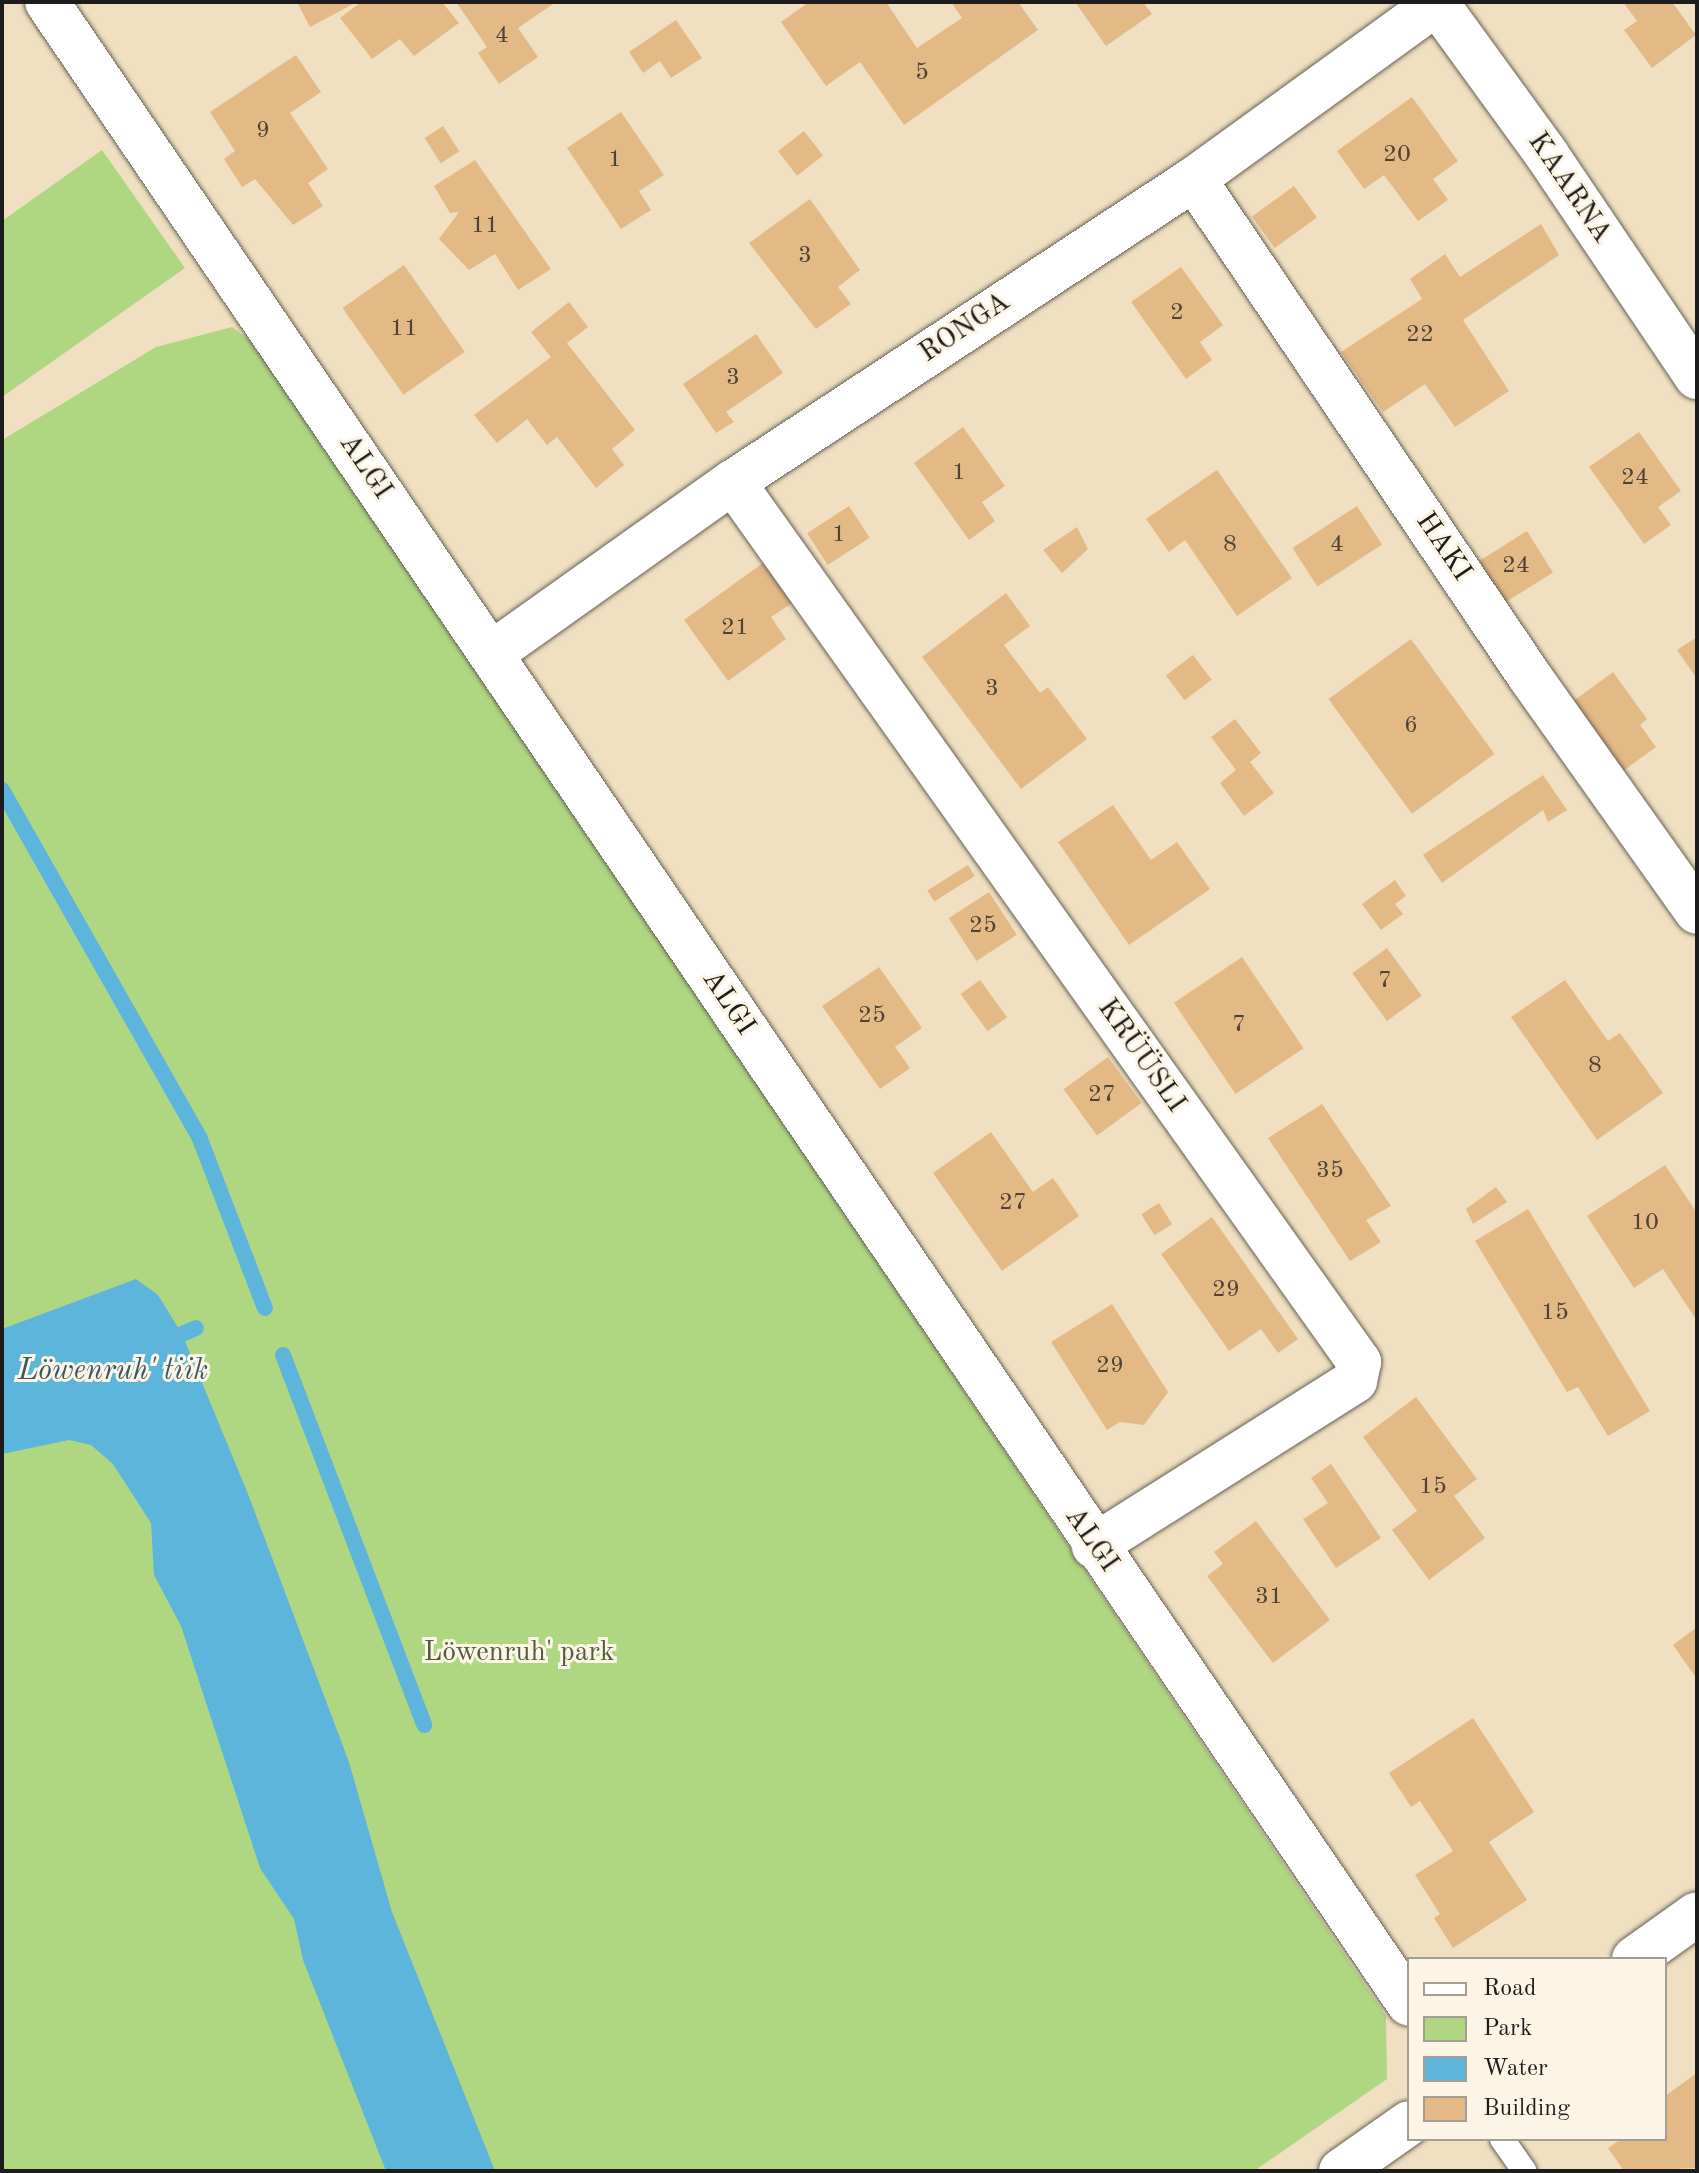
<!DOCTYPE html>
<html>
<head>
<meta charset="utf-8">
<style>
	body { margin:0 }
	#map { position:relative; width:1699px; height:2173px; overflow:hidden; background:#f0e0c1; font-family:"Old Standard TT",serif }
	div>[style] { position:absolute }
	[style*='--x'] { left:calc(var(--x)*1px); top:calc(var(--y)*1px); width:calc(var(--w)*1px); rotate:calc(var(--a)*1deg) }
	.green>* { inset:0; background:#afd782 }
	.water>* { inset:0; background:#5eb5db }
	.stream>* { height:16px; margin:-8px; padding:0 8px; transform-origin:8px; border-radius:8px; background:#5eb5db }
	.building>* { inset:0; background:#e3b986; transform-origin:0 0 }
	.roads { filter:drop-shadow(0 0 2px #666156) drop-shadow(0 0 2px #666156) }
	.service>* { height:24px; margin:-12px; padding:0 12px; transform-origin:12px; border-radius:12px; background:#fff }
	.minor>* { height:44px; margin:-22px; padding:0 22px; transform-origin:22px; border-radius:22px; background:#fff }
	.tertiary>* { height:44px; margin:-22px; padding:0 22px; transform-origin:22px; border-radius:22px; background:#fff }
	span { translate:-50% -50%; white-space:nowrap; text-align:center; line-height:1.15; -webkit-text-stroke:6px #fcf5e5; paint-order:stroke }
	.number-label { font-size:24px; color:#4e4336 }
	.number-label span { -webkit-text-stroke-width:0 }
	.street-label { font-size:28px; color:#1c1c1c }
	.park-label { font-size:28px; color:#4f5d40 }
	.water-label { font-size:30px; color:#365968; font-style:italic }
	.frame { position:absolute; inset:0; border:4px solid #1c1c1c; pointer-events:none }
	.legend { position:absolute; left:1407px; top:1957px; width:260px; height:184px; box-sizing:border-box; background:#fcf5e5; border:2px solid #a29e95; margin:0; padding:10px 14px; list-style:none; font-size:24px; color:#1c1c1c }
	.legend li { display:flex; align-items:center; gap:16px; height:40px }
	.legend b { width:40px; border:2px solid #a29e95 }
</style>
</head>
<body>
<div id="map">
	<div class="green">
		<i style="clip-path:polygon(102px 150px,185px 268px,2px 397px,2px 221px)"></i>
		<i style="clip-path:polygon(232px 327px,260px 348px,1386px 2016px,1387px 2079px,1254px 2171px,2px 2171px,2px 440px,156px 347px)"></i>
	</div>
	<div class="water">
		<i style="clip-path:polygon(136px 1279px,158px 1295px,182px 1334px,248px 1494px,349px 1762px,392px 1912px,495px 2171px,386px 2171px,303px 1960px,294px 1919px,260px 1868px,181px 1626px,154px 1575px,151px 1523px,113px 1464px,91px 1445px,69px 1440px,2px 1454px,2px 1329px)"></i>
	</div>
	<div class="stream">
		<i style="--x:2;--y:790;--w:401;--a:60.4"></i>
		<i style="--x:200;--y:1139;--w:181;--a:69"></i>
		<i style="--x:182;--y:1334;--w:15;--a:-23"></i>
		<i style="--x:283;--y:1355;--w:396;--a:69.1"></i>
	</div>
	<div class="building">
		<i style="clip-path:polygon(297px 2px,357px 2px,310px 27px)"></i>
		<i style="clip-path:polygon(361px 2px,442px 2px,459px 23px,414px 56px,400px 39px,372px 59px,340px 18px)"></i>
		<i style="clip-path:polygon(456px 2px,556px 2px,518px 28px,538px 57px,499px 84px,478px 53px,487px 47px)"></i>
		<i style="clip-path:polygon(809px 2px,886px 2px,917px 48px,962px 18px,951px 2px,1018px 2px,1038px 30px,904px 125px,860px 62px,826px 86px,781px 22px)"></i>
		<i style="clip-path:polygon(1075px 2px,1143px 2px,1152px 14px,1106px 46px)"></i>
		<i style="clip-path:polygon(1623px 2px,1672px 2px,1696px 35px,1652px 68px,1624px 30px,1637px 21px)"></i>
		<i style="clip-path:polygon(676px 20px,702px 58px,671px 78px,660px 61px,643px 73px,629px 52px)"></i>
		<i style="clip-path:polygon(296px 55px,321px 92px,290px 113px,328px 169px,308px 183px,323px 206px,293px 225px,255px 179px,242px 187px,224px 159px,235px 151px,210px 112px)"></i>
		<i style="clip-path:polygon(1412px 97px,1458px 161px,1433px 179px,1448px 200px,1418px 221px,1384px 175px,1364px 189px,1337px 151px)"></i>
		<i style="clip-path:polygon(621px 112px,664px 175px,639px 191px,651px 210px,621px 229px,567px 148px)"></i>
		<i style="left:443px;top:126px;width:30px;height:22px;rotate:57deg"></i>
		<i style="left:804px;top:131px;width:31px;height:33px;rotate:52deg"></i>
		<i style="clip-path:polygon(475px 160px,551px 269px,518px 290px,495px 254px,469px 270px,439px 239px,459px 212px,450px 213px,434px 186px)"></i>
		<i style="left:1294px;top:186px;width:39px;height:52px;rotate:54deg"></i>
		<i style="clip-path:polygon(810px 199px,860px 270px,838px 287px,851px 304px,816px 329px,749px 243px)"></i>
		<i style="clip-path:polygon(1541px 224px,1559px 255px,1463px 320px,1509px 391px,1455px 427px,1425px 384px,1383px 412px,1341px 352px,1422px 299px,1410px 279px,1445px 254px,1460px 277px)"></i>
		<i style="left:404px;top:265px;width:106px;height:75px;rotate:55deg"></i>
		<i style="clip-path:polygon(1181px 267px,1223px 325px,1200px 342px,1212px 360px,1186px 379px,1131px 302px)"></i>
		<i style="clip-path:polygon(569px 302px,588px 327px,567px 343px,635px 430px,612px 449px,624px 465px,596px 488px,557px 437px,547px 445px,527px 419px,497px 443px,474px 415px,551px 357px,531px 332px)"></i>
		<i style="clip-path:polygon(756px 334px,783px 373px,726px 412px,734px 422px,716px 433px,683px 384px)"></i>
		<i style="clip-path:polygon(963px 427px,1005px 486px,982px 502px,995px 521px,969px 540px,914px 463px)"></i>
		<i style="clip-path:polygon(1639px 432px,1681px 491px,1658px 507px,1671px 525px,1644px 544px,1589px 467px)"></i>
		<i style="clip-path:polygon(1217px 470px,1292px 578px,1237px 616px,1185px 540px,1169px 552px,1146px 519px)"></i>
		<i style="left:849px;top:506px;width:38px;height:50px;rotate:57deg"></i>
		<i style="left:1357px;top:506px;width:46px;height:77px;rotate:57deg"></i>
		<i style="clip-path:polygon(1077px 527px,1088px 549px,1062px 573px,1043px 550px)"></i>
		<i style="left:1527px;top:531px;width:49px;height:57px;rotate:58deg"></i>
		<i style="clip-path:polygon(770px 558px,798px 599px,771px 617px,786px 639px,728px 681px,684px 620px)"></i>
		<i style="clip-path:polygon(1006px 593px,1030px 626px,1004px 645px,1040px 693px,1048px 687px,1087px 739px,1021px 789px,922px 657px)"></i>
		<i style="clip-path:polygon(1697px 637px,1697px 679px,1677px 650px)"></i>
		<i style="left:1411px;top:639px;width:142px;height:102px;rotate:54deg"></i>
		<i style="left:1193px;top:655px;width:31px;height:34px;rotate:53deg"></i>
		<i style="clip-path:polygon(1613px 672px,1647px 719px,1640px 725px,1656px 747px,1623px 771px,1572px 702px)"></i>
		<i style="clip-path:polygon(1235px 719px,1261px 753px,1250px 762px,1274px 793px,1244px 816px,1220px 783px,1236px 770px,1211px 737px)"></i>
		<i style="clip-path:polygon(1543px 775px,1567px 810px,1548px 822px,1543px 810px,1442px 883px,1423px 855px)"></i>
		<i style="clip-path:polygon(1113px 805px,1151px 860px,1177px 842px,1210px 889px,1129px 945px,1058px 842px)"></i>
		<i style="left:968px;top:865px;width:13px;height:48px;rotate:58deg"></i>
		<i style="clip-path:polygon(1395px 880px,1406px 896px,1395px 904px,1403px 914px,1381px 930px,1362px 904px)"></i>
		<i style="left:989px;top:892px;width:51px;height:48px;rotate:57deg"></i>
		<i style="left:1387px;top:948px;width:59px;height:43px;rotate:54deg"></i>
		<i style="left:1242px;top:957px;width:110px;height:82px;rotate:56deg"></i>
		<i style="clip-path:polygon(879px 967px,922px 1028px,895px 1047px,910px 1068px,880px 1089px,822px 1006px)"></i>
		<i style="left:980px;top:980px;width:46px;height:24px;rotate:54deg"></i>
		<i style="clip-path:polygon(1565px 980px,1608px 1041px,1620px 1033px,1663px 1093px,1597px 1140px,1511px 1017px)"></i>
		<i style="left:1108px;top:1057px;width:57px;height:55px;rotate:54deg"></i>
		<i style="clip-path:polygon(1322px 1104px,1391px 1206px,1366px 1220px,1381px 1242px,1350px 1261px,1268px 1138px)"></i>
		<i style="clip-path:polygon(991px 1132px,1033px 1192px,1053px 1178px,1079px 1216px,1002px 1271px,933px 1173px)"></i>
		<i style="clip-path:polygon(1665px 1165px,1697px 1213px,1697px 1321px,1663px 1269px,1634px 1288px,1587px 1216px)"></i>
		<i style="clip-path:polygon(1496px 1187px,1507px 1202px,1473px 1224px,1466px 1209px)"></i>
		<i style="left:1159px;top:1203px;width:25px;height:21px;rotate:58deg"></i>
		<i style="clip-path:polygon(1528px 1209px,1650px 1411px,1608px 1436px,1578px 1387px,1567px 1392px,1475px 1241px)"></i>
		<i style="clip-path:polygon(1212px 1217px,1298px 1339px,1278px 1353px,1261px 1329px,1229px 1351px,1161px 1254px)"></i>
		<i style="clip-path:polygon(1112px 1304px,1168px 1392px,1144px 1425px,1120px 1422px,1107px 1430px,1051px 1342px)"></i>
		<i style="clip-path:polygon(1416px 1397px,1477px 1479px,1454px 1496px,1485px 1538px,1429px 1580px,1392px 1530px,1417px 1511px,1363px 1437px)"></i>
		<i style="clip-path:polygon(1331px 1464px,1381px 1538px,1336px 1568px,1303px 1519px,1328px 1503px,1311px 1478px)"></i>
		<i style="clip-path:polygon(1256px 1521px,1330px 1620px,1273px 1663px,1207px 1576px,1223px 1564px,1214px 1552px)"></i>
		<i style="clip-path:polygon(1697px 1627px,1697px 1679px,1673px 1645px)"></i>
		<i style="clip-path:polygon(1473px 1718px,1534px 1812px,1489px 1842px,1527px 1900px,1453px 1948px,1434px 1918px,1440px 1914px,1415px 1875px,1453px 1851px,1420px 1801px,1411px 1807px,1389px 1773px)"></i>
		<i style="clip-path:polygon(1697px 2073px,1697px 2168px,1624px 2171px,1608px 2148px,1621px 2139px,1665px 2139px,1665px 2096px)"></i>
	</div>
	<div class="roads">
		<div class="service">
			<i style="--x:1502;--y:2139;--w:39;--a:55"></i>
		</div>
		<div class="minor">
			<i style="--x:47;--y:2;--w:2421;--a:55.77"></i>
			<i style="--x:1436;--y:2;--w:189;--a:54"></i>
			<i style="--x:1547;--y:155;--w:268;--a:56"></i>
			<i style="--x:1194;--y:179;--w:601;--a:55.99"></i>
			<i style="--x:1530;--y:677;--w:288;--a:54.6"></i>
			<i style="--x:733;--y:482;--w:1080;--a:54.57"></i>
			<i style="--x:1359;--y:1362;--w:19;--a:102"></i>
			<i style="--x:1355;--y:1381;--w:309;--a:147.7"></i>
			<i style="--x:492;--y:653;--w:296;--a:-35.4"></i>
			<i style="--x:733;--y:482;--w:552;--a:-33.32"></i>
			<i style="--x:1194;--y:179;--w:300;--a:-35.9"></i>
		</div>
		<div class="tertiary">
			<i style="--x:1634;--y:1959;--w:77;--a:-35.5"></i>
			<i style="--x:1341;--y:2171;--w:83;--a:-35.2"></i>
		</div>
	</div>
	<div class="number-label">
		<span style="left:502px;top:37px">4</span>
		<span style="left:922px;top:74px">5</span>
		<span style="left:263px;top:132px">9</span>
		<span style="left:1397px;top:156px">20</span>
		<span style="left:615px;top:161px">1</span>
		<span style="left:485px;top:227px">11</span>
		<span style="left:805px;top:257px">3</span>
		<span style="left:1177px;top:314px">2</span>
		<span style="left:404px;top:330px">11</span>
		<span style="left:1420px;top:336px">22</span>
		<span style="left:733px;top:379px">3</span>
		<span style="left:959px;top:474px">1</span>
		<span style="left:1635px;top:479px">24</span>
		<span style="left:839px;top:536px">1</span>
		<span style="left:1230px;top:546px">8</span>
		<span style="left:1337px;top:546px">4</span>
		<span style="left:1516px;top:567px">24</span>
		<span style="left:735px;top:629px">21</span>
		<span style="left:992px;top:690px">3</span>
		<span style="left:1411px;top:727px">6</span>
		<span style="left:983px;top:927px">25</span>
		<span style="left:1385px;top:982px">7</span>
		<span style="left:872px;top:1017px">25</span>
		<span style="left:1239px;top:1026px">7</span>
		<span style="left:1595px;top:1067px">8</span>
		<span style="left:1102px;top:1096px">27</span>
		<span style="left:1330px;top:1172px">35</span>
		<span style="left:1013px;top:1204px">27</span>
		<span style="left:1645px;top:1224px">10</span>
		<span style="left:1226px;top:1291px">29</span>
		<span style="left:1555px;top:1314px">15</span>
		<span style="left:1110px;top:1367px">29</span>
		<span style="left:1433px;top:1488px">15</span>
		<span style="left:1269px;top:1598px">31</span>
	</div>
	<div class="street-label">
		<span style="left:1569px;top:188px;rotate:56deg">KAARNA</span>
		<span style="left:965px;top:328px;rotate:-34deg">RONGA</span>
		<span style="left:365px;top:467px;rotate:56deg">ALGI</span>
		<span style="left:1443px;top:547px;rotate:56deg">HAKI</span>
		<span style="left:728px;top:1003px;rotate:56deg">ALGI</span>
		<span style="left:1141px;top:1056px;rotate:55deg">KRÜÜSLI</span>
		<span style="left:1091px;top:1540px;rotate:55deg">ALGI</span>
	</div>
	<div class="park-label">
		<span style="left:519px;top:1653px">Löwenruh' park</span>
	</div>
	<div class="water-label">
		<span style="left:113px;top:1371px">Löwenruh' tiik</span>
	</div>
	<div class="frame"></div>
	<ul class="legend">
	<li><b style="height:10px;background:#fff"></b>Road</li>
	<li><b style="height:22px;background:#afd782"></b>Park</li>
	<li><b style="height:22px;background:#5eb5db"></b>Water</li>
	<li><b style="height:22px;background:#e3b986"></b>Building</li>
	</ul>
</div>
</body>
</html>
